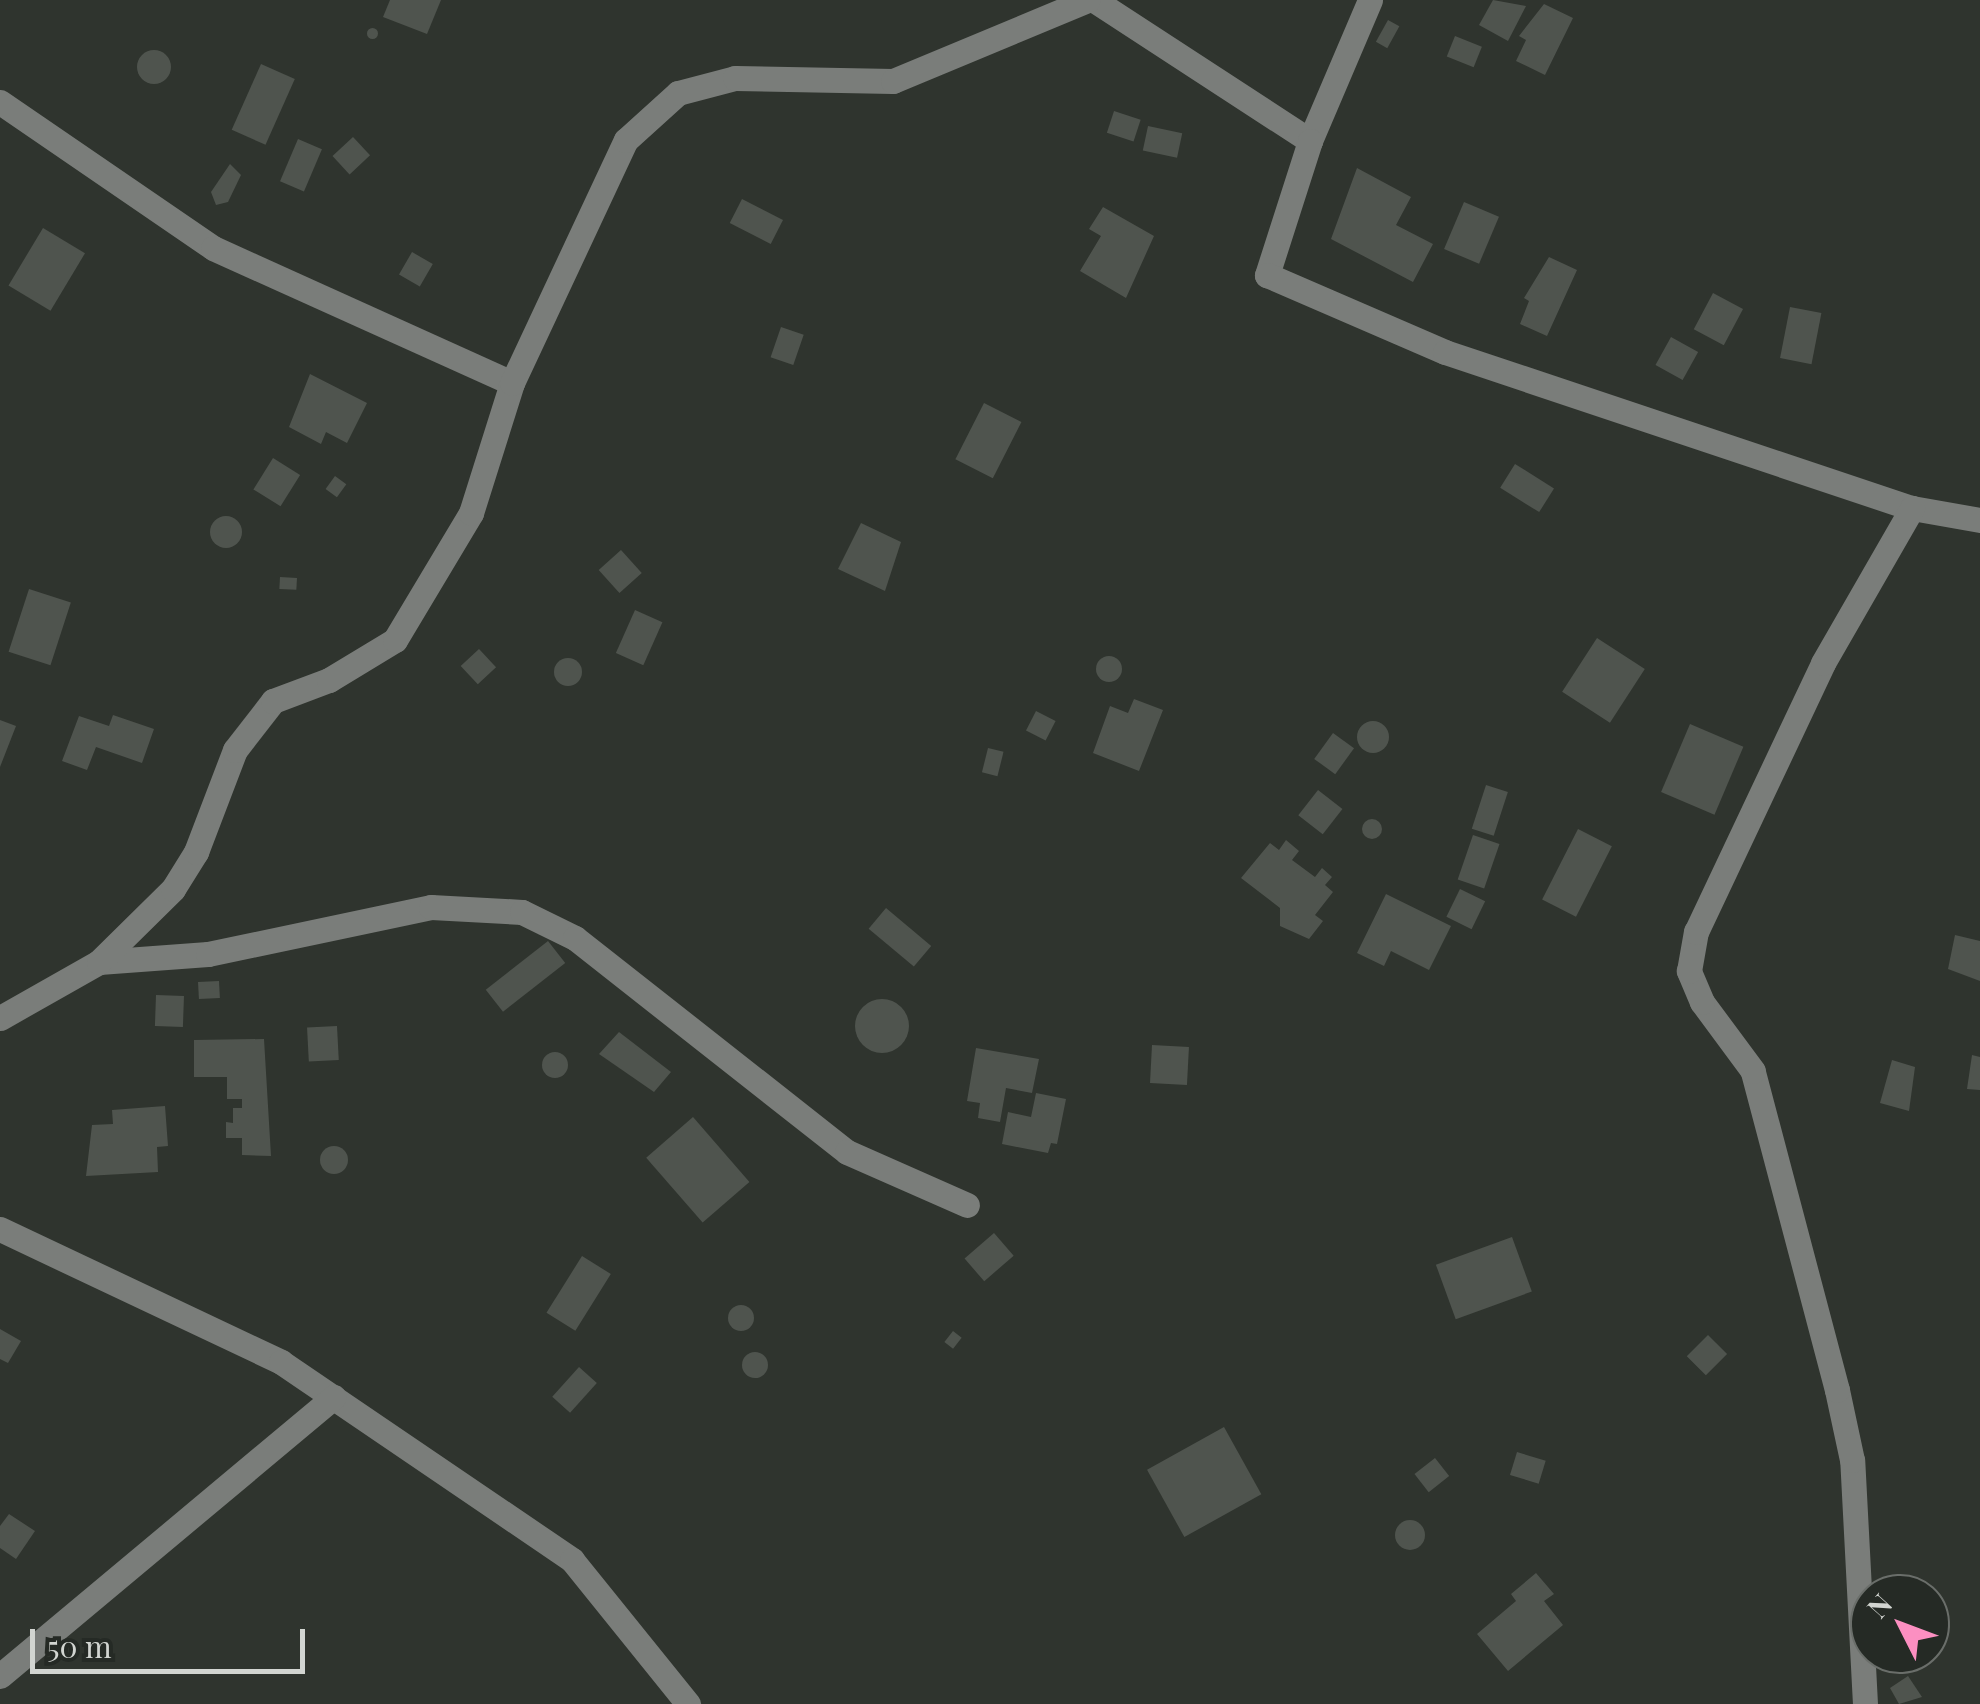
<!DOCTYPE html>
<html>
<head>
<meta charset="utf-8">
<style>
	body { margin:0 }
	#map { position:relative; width:1980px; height:1704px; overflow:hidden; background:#2f342e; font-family:"Playfair Display",serif }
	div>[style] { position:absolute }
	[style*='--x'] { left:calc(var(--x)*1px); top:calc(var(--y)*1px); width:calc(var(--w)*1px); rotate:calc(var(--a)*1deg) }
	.building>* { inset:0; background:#4f544e; transform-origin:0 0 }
	.round { border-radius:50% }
	.minor>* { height:25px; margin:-12.5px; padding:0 12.5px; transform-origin:12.5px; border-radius:12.5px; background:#7a7d7a }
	span { translate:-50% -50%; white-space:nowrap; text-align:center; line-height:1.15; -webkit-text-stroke:8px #252a25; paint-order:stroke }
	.north { position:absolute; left:1850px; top:1574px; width:100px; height:100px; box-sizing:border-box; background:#252a25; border:2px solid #6a6e6a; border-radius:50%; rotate:312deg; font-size:28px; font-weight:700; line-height:40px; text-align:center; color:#d2d5d1 }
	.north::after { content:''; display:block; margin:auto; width:35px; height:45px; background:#fc8fc1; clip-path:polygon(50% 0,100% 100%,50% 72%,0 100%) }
	.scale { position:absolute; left:30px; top:1629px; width:275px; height:45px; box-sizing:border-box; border:5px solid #d2d5d1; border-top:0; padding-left:12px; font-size:30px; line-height:35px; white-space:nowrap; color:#d2d5d1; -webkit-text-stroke:8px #252a25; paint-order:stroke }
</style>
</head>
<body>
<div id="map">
	<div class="building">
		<i style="clip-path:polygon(390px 0,441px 0,427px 34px,383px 17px)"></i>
		<i style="clip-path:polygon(1493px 0,1526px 6px,1508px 41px,1479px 25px)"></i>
		<i style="clip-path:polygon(1544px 4px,1573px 18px,1545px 75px,1516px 61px,1526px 40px,1519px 36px)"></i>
		<i style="left:1388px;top:20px;width:13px;height:25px;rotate:29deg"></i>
		<i class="round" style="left:366.5px;top:27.5px;width:11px;height:11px"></i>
		<i style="left:1455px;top:36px;width:29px;height:22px;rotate:22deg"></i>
		<i class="round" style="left:137px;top:50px;width:34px;height:34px"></i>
		<i style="left:261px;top:64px;width:37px;height:72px;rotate:24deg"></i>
		<i style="left:1114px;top:111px;width:28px;height:23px;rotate:18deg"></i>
		<i style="left:1148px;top:126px;width:35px;height:25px;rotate:12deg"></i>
		<i style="left:353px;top:137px;width:25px;height:28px;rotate:47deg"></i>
		<i style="left:298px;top:139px;width:26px;height:46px;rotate:23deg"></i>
		<i style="clip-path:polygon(230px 164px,241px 175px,228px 202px,216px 205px,211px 192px)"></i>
		<i style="clip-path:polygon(1357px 168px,1411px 197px,1396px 225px,1433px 244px,1413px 282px,1331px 239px)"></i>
		<i style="left:742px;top:199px;width:46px;height:27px;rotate:27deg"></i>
		<i style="left:1464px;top:202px;width:38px;height:51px;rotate:23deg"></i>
		<i style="clip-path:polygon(1103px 207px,1154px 236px,1126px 298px,1080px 271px,1101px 236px,1089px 229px)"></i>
		<i style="left:43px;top:228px;width:49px;height:67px;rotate:31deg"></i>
		<i style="left:412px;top:252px;width:24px;height:26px;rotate:30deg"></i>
		<i style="clip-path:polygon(1549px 257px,1577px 270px,1547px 336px,1520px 324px,1529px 301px,1524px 298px)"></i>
		<i style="left:1713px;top:293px;width:34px;height:41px;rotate:28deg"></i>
		<i style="left:1790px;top:307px;width:32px;height:52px;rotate:11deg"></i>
		<i style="left:781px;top:327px;width:24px;height:32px;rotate:19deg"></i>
		<i style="left:1671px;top:337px;width:31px;height:32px;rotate:29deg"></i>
		<i style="clip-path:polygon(310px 374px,367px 403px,347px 443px,326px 432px,321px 444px,289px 427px)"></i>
		<i style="left:984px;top:403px;width:42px;height:63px;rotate:27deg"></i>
		<i style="left:273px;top:458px;width:32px;height:37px;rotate:32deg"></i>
		<i style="left:1515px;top:464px;width:46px;height:28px;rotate:32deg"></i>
		<i style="left:335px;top:476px;width:14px;height:16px;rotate:36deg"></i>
		<i class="round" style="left:210px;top:516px;width:32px;height:32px"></i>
		<i style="clip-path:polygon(861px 523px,901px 542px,885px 591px,838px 569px)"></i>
		<i style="left:621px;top:550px;width:31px;height:30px;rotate:48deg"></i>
		<i style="left:280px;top:577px;width:17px;height:12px;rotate:3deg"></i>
		<i style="left:29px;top:589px;width:44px;height:66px;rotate:18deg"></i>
		<i style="left:635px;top:610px;width:30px;height:47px;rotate:24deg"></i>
		<i style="left:1597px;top:638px;width:57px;height:64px;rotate:33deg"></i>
		<i style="left:479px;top:649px;width:25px;height:25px;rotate:47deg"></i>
		<i class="round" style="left:1096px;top:656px;width:26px;height:26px"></i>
		<i class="round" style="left:554px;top:658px;width:28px;height:28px"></i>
		<i style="clip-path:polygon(1134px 699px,1163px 710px,1139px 771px,1093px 753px,1110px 706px,1128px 713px)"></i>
		<i style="left:1036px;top:711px;width:22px;height:22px;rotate:27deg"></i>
		<i style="clip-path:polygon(113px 715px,154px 729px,142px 763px,96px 747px,87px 770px,62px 761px,79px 716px,109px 726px)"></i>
		<i style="clip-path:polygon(0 720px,16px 726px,0 767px)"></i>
		<i class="round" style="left:1357px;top:721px;width:32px;height:32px"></i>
		<i style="left:1690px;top:724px;width:58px;height:74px;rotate:23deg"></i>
		<i style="left:1333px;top:733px;width:26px;height:32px;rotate:36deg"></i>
		<i style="left:988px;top:748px;width:16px;height:25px;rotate:14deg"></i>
		<i style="left:1486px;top:785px;width:23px;height:46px;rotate:18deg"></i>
		<i style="left:1318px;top:790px;width:31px;height:32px;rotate:38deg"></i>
		<i class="round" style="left:1362px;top:819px;width:20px;height:20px"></i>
		<i style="left:1578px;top:829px;width:38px;height:79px;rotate:27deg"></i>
		<i style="left:1473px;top:835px;width:28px;height:47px;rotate:19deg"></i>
		<i style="clip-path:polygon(1286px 840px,1299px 851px,1292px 860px,1315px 877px,1322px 868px,1332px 877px,1325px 885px,1333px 892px,1315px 915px,1323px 921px,1309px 939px,1280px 926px,1280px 908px,1241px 878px,1270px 843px,1279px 850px)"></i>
		<i style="left:1460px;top:889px;width:28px;height:31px;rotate:26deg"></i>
		<i style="clip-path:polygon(1386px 894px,1451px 926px,1429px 970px,1391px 951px,1384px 966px,1357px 953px)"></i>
		<i style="left:886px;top:908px;width:59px;height:27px;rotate:40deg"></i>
		<i style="clip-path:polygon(1955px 935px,1980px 941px,1980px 981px,1948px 969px)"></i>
		<i style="left:548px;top:941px;width:28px;height:79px;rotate:52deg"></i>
		<i style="left:219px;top:981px;width:17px;height:21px;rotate:87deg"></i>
		<i style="left:156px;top:995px;width:28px;height:31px;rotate:2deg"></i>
		<i class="round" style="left:855px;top:999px;width:54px;height:54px"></i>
		<i style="left:337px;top:1026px;width:34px;height:30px;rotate:87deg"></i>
		<i style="clip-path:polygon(619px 1032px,671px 1072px,654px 1092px,599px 1054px)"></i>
		<i style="clip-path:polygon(264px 1039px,271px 1156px,242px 1155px,242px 1138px,226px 1138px,226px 1122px,233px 1123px,233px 1108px,242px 1108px,242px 1099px,227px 1099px,227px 1077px,194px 1077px,194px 1040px)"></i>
		<i style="left:1152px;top:1045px;width:37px;height:38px;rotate:3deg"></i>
		<i style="clip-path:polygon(976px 1048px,1039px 1059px,1032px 1093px,1006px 1088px,1000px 1122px,978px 1118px,980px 1103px,967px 1101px)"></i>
		<i class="round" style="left:542px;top:1052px;width:26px;height:26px"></i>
		<i style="clip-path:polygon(1972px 1055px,1980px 1057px,1980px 1090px,1967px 1089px)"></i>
		<i style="clip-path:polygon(1892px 1060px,1915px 1067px,1909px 1111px,1880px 1103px)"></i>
		<i style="clip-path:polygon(1036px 1093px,1066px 1099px,1057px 1144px,1051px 1143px,1048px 1153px,1002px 1144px,1008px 1112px,1031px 1117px)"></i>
		<i style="clip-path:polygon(165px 1106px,168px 1146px,157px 1147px,158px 1172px,86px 1176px,92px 1125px,113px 1124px,112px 1110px)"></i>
		<i style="left:693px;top:1117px;width:86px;height:62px;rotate:49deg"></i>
		<i class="round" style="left:320px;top:1146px;width:28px;height:28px"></i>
		<i style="left:994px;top:1233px;width:30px;height:39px;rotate:49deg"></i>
		<i style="left:1512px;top:1237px;width:58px;height:81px;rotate:70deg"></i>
		<i style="left:582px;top:1256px;width:34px;height:67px;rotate:32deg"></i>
		<i class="round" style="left:728px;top:1305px;width:26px;height:26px"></i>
		<i style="clip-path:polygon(0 1329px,21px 1341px,8px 1363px,0 1359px)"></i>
		<i style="left:953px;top:1331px;width:11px;height:14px;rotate:38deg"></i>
		<i style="left:1708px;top:1335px;width:27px;height:30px;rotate:45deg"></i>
		<i class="round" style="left:742px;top:1352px;width:26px;height:26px"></i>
		<i style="left:579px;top:1367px;width:24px;height:40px;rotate:42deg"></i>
		<i style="left:1224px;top:1427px;width:77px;height:88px;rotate:61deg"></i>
		<i style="left:1517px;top:1452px;width:30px;height:24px;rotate:17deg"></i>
		<i style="left:1435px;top:1458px;width:23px;height:26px;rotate:52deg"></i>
		<i style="clip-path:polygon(9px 1514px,35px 1531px,16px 1559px,0 1548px,0 1526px)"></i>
		<i class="round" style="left:1395px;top:1520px;width:30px;height:30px"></i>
		<i style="clip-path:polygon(1536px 1573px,1554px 1594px,1544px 1601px,1563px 1625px,1508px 1671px,1477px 1634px,1516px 1601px,1511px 1594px)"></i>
		<i style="clip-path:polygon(1908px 1676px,1922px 1697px,1899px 1704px,1890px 1688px)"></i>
	</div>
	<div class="minor">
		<i style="--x:1094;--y:0;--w:258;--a:33.1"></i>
		<i style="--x:1370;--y:0;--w:153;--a:113.1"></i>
		<i style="--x:1310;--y:141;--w:141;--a:107.8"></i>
		<i style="--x:1267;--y:275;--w:194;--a:23.4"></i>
		<i style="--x:1445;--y:352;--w:492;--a:18.5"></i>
		<i style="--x:1912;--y:508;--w:69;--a:10"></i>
		<i style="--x:0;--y:102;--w:258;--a:34.4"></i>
		<i style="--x:213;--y:248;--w:328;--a:24.3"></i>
		<i style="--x:99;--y:962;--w:109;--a:-4.2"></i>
		<i style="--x:208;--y:954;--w:228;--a:-11.9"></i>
		<i style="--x:431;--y:907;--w:91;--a:3.1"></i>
		<i style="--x:522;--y:912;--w:59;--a:26.1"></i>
		<i style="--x:575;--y:938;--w:346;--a:38.2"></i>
		<i style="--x:847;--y:1152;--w:131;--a:23.8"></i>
		<i style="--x:0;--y:1018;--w:114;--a:-29.5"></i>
		<i style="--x:99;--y:962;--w:104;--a:-44.6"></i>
		<i style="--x:173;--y:889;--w:44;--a:-58.1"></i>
		<i style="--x:196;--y:852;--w:109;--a:-69.1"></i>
		<i style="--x:235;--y:750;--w:62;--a:-52.2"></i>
		<i style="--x:273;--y:701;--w:60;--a:-20.6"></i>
		<i style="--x:329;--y:680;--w:77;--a:-31.2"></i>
		<i style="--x:395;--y:640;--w:148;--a:-59.1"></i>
		<i style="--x:471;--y:513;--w:136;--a:-72.5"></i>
		<i style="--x:512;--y:383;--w:268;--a:-64.9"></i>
		<i style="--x:626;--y:140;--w:70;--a:-42.1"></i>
		<i style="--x:678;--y:93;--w:59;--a:-14.7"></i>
		<i style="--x:735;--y:78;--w:158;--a:1.1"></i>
		<i style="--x:893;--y:81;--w:211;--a:-22.6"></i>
		<i style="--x:0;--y:1229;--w:311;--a:25.3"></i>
		<i style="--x:281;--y:1362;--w:352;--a:34.2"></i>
		<i style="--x:572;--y:1560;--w:185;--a:51.1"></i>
		<i style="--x:0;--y:1676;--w:435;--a:-39.9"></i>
		<i style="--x:1865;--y:1704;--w:244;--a:-93"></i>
		<i style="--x:1852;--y:1460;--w:72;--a:-102.1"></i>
		<i style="--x:1837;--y:1390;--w:330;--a:-104.8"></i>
		<i style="--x:1753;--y:1071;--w:86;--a:-126.5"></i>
		<i style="--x:1702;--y:1002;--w:34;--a:-113"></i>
		<i style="--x:1689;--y:971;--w:40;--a:-80"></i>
		<i style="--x:1696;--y:932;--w:297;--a:-64.7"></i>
		<i style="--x:1823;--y:663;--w:179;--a:-60.1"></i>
	</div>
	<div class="north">N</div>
	<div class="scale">50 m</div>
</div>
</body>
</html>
